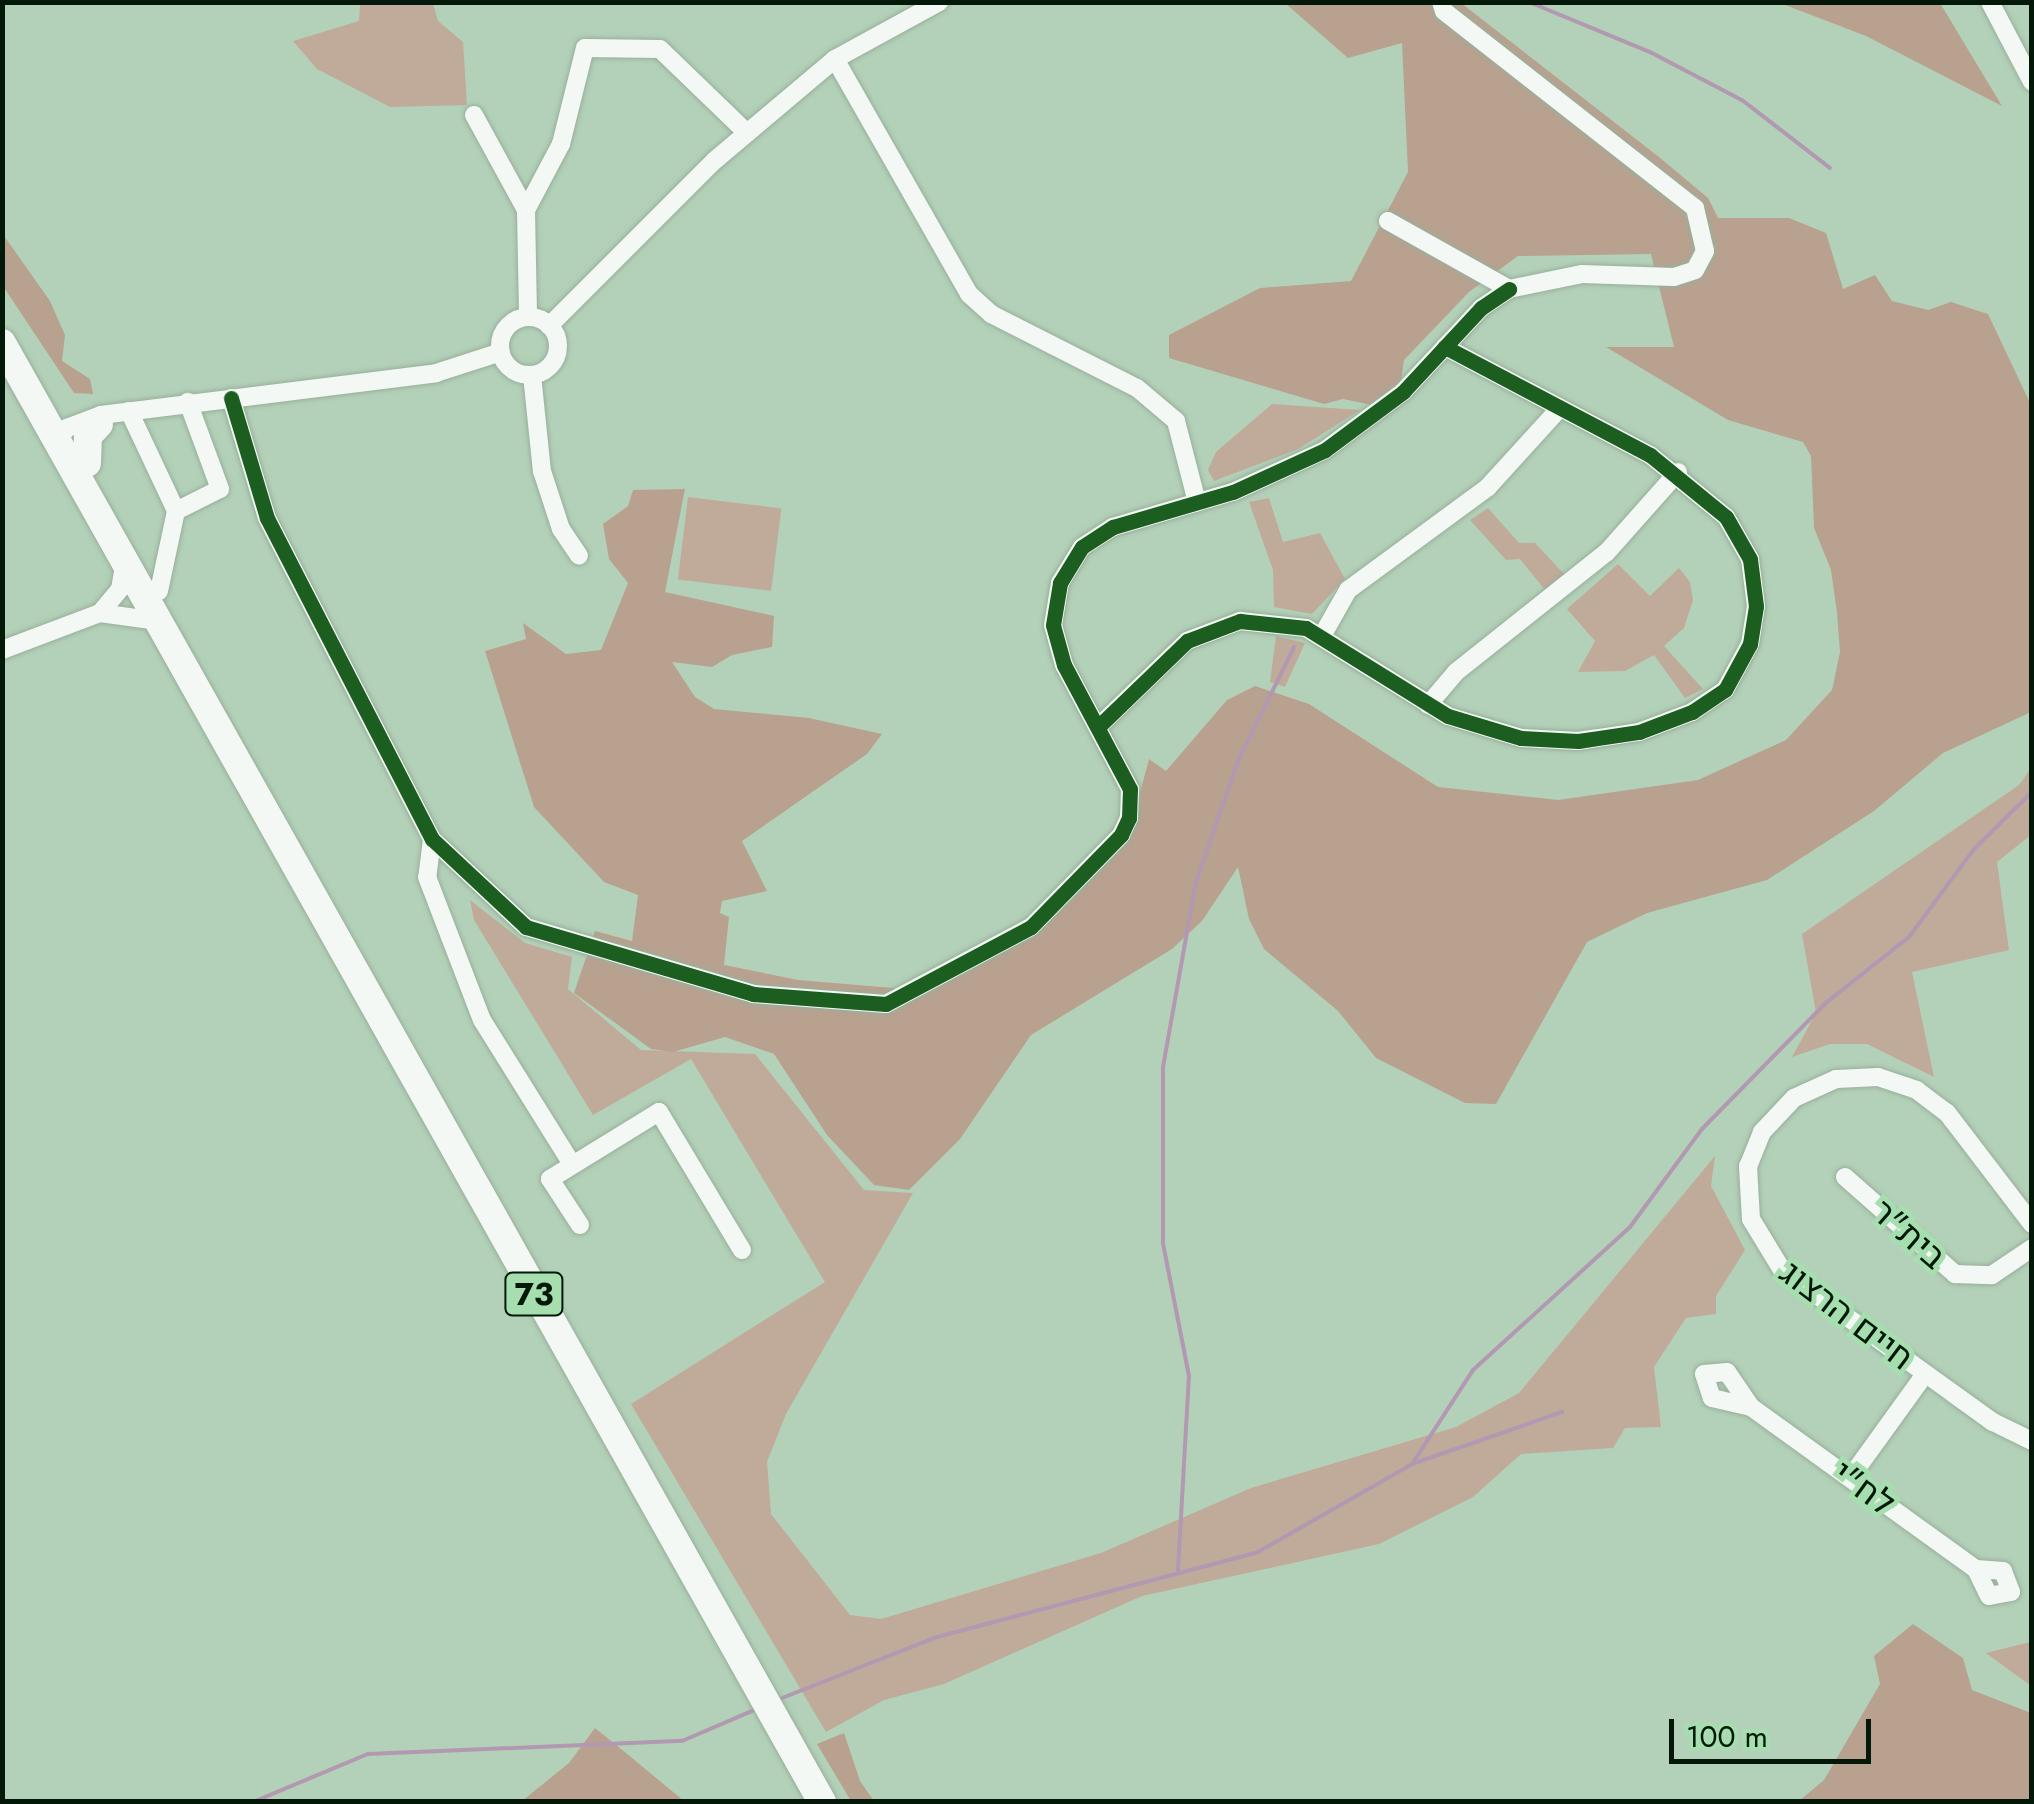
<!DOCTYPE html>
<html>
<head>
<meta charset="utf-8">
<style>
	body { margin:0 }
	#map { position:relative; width:2034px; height:1804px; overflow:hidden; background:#b3d1b8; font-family:Jost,Heebo,sans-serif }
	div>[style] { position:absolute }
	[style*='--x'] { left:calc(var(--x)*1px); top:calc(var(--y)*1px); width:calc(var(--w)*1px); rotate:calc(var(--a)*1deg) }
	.green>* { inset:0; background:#c0ab9a; transform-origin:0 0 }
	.forest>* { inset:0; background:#b9a18f }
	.stream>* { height:4px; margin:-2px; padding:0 2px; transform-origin:2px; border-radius:2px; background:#b298b1 }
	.roads { filter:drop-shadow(0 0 2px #98af9c) drop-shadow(0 0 2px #98af9c) }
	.minor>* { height:18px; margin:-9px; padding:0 9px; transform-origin:9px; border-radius:9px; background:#f4f8f4 }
	.minor>.ring { margin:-9px; padding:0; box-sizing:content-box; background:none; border:18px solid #f4f8f4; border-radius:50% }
	.highway>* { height:28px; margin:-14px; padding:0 14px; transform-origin:14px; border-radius:14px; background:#f4f8f4 }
	.cycleway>* { height:15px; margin:-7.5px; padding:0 7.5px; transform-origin:7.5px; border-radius:7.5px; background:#1b5e20 }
	span { translate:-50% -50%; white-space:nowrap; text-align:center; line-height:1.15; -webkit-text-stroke:10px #a6deb0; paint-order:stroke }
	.shield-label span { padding:2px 8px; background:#a6deb0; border:2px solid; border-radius:8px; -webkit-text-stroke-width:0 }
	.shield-label { font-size:32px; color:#031808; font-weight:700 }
	.street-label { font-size:35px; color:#031808 }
	.frame { position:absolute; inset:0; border:5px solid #031808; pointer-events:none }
	.scale { position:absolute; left:1669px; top:1719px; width:202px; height:45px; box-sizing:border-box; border:5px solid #031808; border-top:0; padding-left:12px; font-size:30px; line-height:35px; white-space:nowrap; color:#031808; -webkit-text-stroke:8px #a6deb0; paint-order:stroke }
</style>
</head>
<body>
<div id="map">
	<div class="green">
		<i style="clip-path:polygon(360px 3px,433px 3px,438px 21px,463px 42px,467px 105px,390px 107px,317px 69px,293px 41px,359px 21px)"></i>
		<i style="clip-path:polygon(1272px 404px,1360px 410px,1298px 449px,1214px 481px,1208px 470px,1216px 452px)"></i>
		<i style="left:688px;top:497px;width:94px;height:83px;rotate:7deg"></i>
		<i style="clip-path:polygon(1269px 498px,1283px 542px,1320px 533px,1345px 579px,1312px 614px,1274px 607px,1273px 570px,1249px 502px)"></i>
		<i style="clip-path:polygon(1488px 508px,1519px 543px,1535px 543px,1565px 575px,1545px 590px,1520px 559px,1506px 560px,1470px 520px)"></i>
		<i style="clip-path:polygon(1618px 564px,1650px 596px,1679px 568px,1690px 582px,1693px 600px,1684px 628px,1664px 646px,1703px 689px,1685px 698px,1654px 655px,1625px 671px,1578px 672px,1595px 641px,1567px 609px)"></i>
		<i style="clip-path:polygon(1276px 636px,1305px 643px,1285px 687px,1270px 682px)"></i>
		<i style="clip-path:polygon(2031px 768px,2031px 835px,1997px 862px,2009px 950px,1912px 972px,1934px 1077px,1867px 1044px,1830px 1044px,1792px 1057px,1816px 1013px,1802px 934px,2019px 785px)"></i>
		<i style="clip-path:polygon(470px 900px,525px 943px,572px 957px,568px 989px,641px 1050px,755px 1054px,864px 1190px,913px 1193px,786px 1414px,767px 1462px,771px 1514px,850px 1615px,881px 1619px,1101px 1553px,1251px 1488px,1456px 1427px,1519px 1393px,1715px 1156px,1711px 1186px,1745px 1250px,1716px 1296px,1716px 1314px,1686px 1318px,1654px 1367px,1661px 1427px,1625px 1428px,1613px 1448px,1521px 1454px,1473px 1497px,1379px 1544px,1142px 1596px,944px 1684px,884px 1700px,826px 1732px,631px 1404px,825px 1282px,691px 1059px,593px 1115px,474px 920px)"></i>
		<i style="clip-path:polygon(2031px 1640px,2031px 1686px,1986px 1653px,2030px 1642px)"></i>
	</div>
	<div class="forest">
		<i style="clip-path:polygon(1285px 3px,1461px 3px,1659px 157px,1708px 198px,1718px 218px,1789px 218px,1826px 233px,1843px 289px,1875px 275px,1892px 301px,1928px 310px,1951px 302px,1988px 314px,2031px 405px,2031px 712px,1943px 753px,1874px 811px,1767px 880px,1647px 913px,1587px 942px,1496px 1104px,1465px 1103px,1376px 1058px,1338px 1011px,1264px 949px,1249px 919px,1238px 867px,1202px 921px,1172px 949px,1031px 1035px,960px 1139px,909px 1190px,874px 1185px,827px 1135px,774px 1054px,725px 1037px,673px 1052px,651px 1049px,574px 993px,595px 931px,632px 941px,638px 895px,604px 882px,534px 807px,485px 651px,526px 639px,523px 623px,566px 654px,601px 650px,628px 583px,609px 559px,603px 524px,628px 506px,633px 490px,685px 489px,665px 592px,774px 616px,772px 647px,732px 655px,712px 667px,672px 662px,695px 697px,714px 709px,809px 718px,882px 734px,867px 754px,742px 841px,767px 891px,722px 901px,720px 913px,729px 917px,724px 965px,798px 980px,905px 989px,1025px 923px,1133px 819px,1149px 759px,1166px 771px,1227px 700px,1255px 686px,1309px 704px,1438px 787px,1558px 800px,1698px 780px,1786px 740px,1832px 690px,1840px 652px,1837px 613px,1831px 570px,1814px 528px,1811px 456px,1803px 442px,1728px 420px,1606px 347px,1674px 347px,1651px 254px,1518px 256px,1469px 292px,1404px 360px,1397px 410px,1343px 399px,1324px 404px,1169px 358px,1169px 335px,1260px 288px,1351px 281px,1408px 172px,1402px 43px,1348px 58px)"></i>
		<i style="clip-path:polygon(1780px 3px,1940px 3px,2002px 106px,1866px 36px)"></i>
		<i style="clip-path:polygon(2px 233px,50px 301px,65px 335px,62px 361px,90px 379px,93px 394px,74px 393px,3px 286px)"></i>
		<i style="clip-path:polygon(1913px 1624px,1963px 1658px,1972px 1690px,2031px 1713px,2031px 1801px,1799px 1801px,1824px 1780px,1880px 1684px,1874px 1656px)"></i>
		<i style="clip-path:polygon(595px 1728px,626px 1753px,684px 1801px,522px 1801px,569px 1763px)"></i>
		<i style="clip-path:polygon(844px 1733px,860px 1781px,874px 1801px,851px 1801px,817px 1744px)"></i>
	</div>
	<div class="stream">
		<i style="--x:1529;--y:2;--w:131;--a:22.5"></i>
		<i style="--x:1650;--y:52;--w:104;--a:27.6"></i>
		<i style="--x:1742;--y:100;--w:111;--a:37.7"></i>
		<i style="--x:1414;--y:1461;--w:108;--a:-57"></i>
		<i style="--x:1473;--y:1370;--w:212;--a:-42.3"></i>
		<i style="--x:1630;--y:1227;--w:122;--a:-53.7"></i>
		<i style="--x:1702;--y:1129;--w:178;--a:-45.5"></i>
		<i style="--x:1827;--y:1002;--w:105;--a:-38.4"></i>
		<i style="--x:1909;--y:937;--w:109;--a:-53.5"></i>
		<i style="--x:1974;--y:849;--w:81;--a:-44.5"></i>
		<i style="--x:1178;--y:1571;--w:195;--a:-86.8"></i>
		<i style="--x:1189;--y:1376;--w:136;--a:-101.1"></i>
		<i style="--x:1163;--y:1243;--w:176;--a:-90"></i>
		<i style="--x:1163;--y:1067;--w:188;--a:-79.9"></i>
		<i style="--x:1196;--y:882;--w:128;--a:-70.9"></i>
		<i style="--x:1238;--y:761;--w:127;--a:-63.8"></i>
		<i style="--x:777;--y:1700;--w:172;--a:-21.5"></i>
		<i style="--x:937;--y:1637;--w:332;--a:-14.8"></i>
		<i style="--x:1258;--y:1552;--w:177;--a:-29.7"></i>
		<i style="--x:1412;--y:1464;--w:159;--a:-19.1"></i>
		<i style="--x:253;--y:1802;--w:125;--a:-22.7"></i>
		<i style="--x:368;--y:1754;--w:314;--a:-2.4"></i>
		<i style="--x:682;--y:1741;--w:84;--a:-23.2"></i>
	</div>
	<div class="roads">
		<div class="minor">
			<i style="--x:1990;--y:2;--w:90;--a:62.3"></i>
			<i style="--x:835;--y:59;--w:271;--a:60.3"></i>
			<i style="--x:969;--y:294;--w:30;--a:42"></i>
			<i style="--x:991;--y:314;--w:164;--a:26.9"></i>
			<i style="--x:1137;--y:388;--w:51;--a:40.2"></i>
			<i style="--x:1176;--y:421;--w:84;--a:75.5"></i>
			<i style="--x:474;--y:115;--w:108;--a:61.3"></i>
			<i style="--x:526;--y:210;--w:107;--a:88.9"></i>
			<i style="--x:526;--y:210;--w:75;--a:-62.1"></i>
			<i style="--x:561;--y:144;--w:99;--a:-76"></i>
			<i style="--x:585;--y:48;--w:75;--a:0.8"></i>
			<i style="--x:660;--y:49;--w:121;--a:44"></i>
			<i style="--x:1388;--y:221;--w:139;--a:29.3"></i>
			<i style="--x:1509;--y:289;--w:75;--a:-11.6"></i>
			<i style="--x:1582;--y:274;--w:92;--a:1.9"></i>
			<i style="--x:1674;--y:277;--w:22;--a:-18"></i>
			<i style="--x:1695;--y:270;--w:21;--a:-62"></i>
			<i style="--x:1705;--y:251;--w:44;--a:-103.1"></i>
			<i style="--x:1695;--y:208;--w:319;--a:-141.9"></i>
			<i style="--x:1444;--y:11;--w:9;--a:-108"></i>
			<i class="ring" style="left:500px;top:317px;width:40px;height:40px"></i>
			<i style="--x:549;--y:326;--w:233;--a:-45"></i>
			<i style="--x:714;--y:161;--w:158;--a:-40.1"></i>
			<i style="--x:835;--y:59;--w:119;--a:-28.7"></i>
			<i style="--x:532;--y:375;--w:97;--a:84.1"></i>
			<i style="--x:542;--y:471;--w:61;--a:71.9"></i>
			<i style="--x:561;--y:529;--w:32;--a:56"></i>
			<i style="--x:231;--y:398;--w:125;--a:73.3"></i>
			<i style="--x:267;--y:518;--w:361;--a:62.8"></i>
			<i style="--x:432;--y:839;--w:129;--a:43.1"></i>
			<i style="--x:526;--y:927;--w:237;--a:16.4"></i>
			<i style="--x:753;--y:994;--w:133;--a:4.3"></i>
			<i style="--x:886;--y:1004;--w:164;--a:-28"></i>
			<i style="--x:1031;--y:927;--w:129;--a:-45.6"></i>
			<i style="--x:1121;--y:835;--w:19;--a:-65"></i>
			<i style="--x:1129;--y:818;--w:29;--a:-88"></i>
			<i style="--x:1130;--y:789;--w:140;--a:-118"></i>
			<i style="--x:1064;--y:665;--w:41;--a:-105.4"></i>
			<i style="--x:1053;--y:625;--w:43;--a:-80.5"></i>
			<i style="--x:1060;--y:583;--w:42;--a:-58.6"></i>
			<i style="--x:1082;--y:547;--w:37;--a:-33"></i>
			<i style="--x:1113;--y:527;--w:125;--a:-16.3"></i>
			<i style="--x:1233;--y:492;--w:101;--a:-24.5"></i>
			<i style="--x:1325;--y:450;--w:97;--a:-36.6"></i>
			<i style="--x:1403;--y:392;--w:115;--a:-47.1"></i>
			<i style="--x:1481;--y:308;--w:34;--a:-34"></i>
			<i style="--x:129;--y:411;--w:110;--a:64.8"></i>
			<i style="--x:176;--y:511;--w:82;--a:102"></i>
			<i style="--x:59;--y:439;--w:14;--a:-54"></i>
			<i style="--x:67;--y:428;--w:36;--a:-21"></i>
			<i style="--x:101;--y:415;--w:338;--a:-7.1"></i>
			<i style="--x:436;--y:373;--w:68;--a:-17.9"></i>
			<i style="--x:176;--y:511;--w:49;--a:-26.6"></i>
			<i style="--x:220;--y:489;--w:93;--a:-110.2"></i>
			<i style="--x:100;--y:613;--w:59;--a:7.9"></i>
			<i style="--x:1322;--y:636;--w:53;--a:-60.5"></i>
			<i style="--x:1348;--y:590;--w:174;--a:-36.3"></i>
			<i style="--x:1488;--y:487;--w:107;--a:-47.7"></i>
			<i style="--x:2;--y:650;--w:105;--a:-20.7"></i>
			<i style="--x:100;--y:613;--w:31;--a:-50"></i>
			<i style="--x:120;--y:589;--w:27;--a:-80"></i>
			<i style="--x:1428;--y:705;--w:43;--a:-49.7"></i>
			<i style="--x:1456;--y:672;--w:193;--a:-38.5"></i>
			<i style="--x:1607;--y:552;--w:107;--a:-48.4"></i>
			<i style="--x:1098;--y:727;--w:124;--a:-44"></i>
			<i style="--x:1187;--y:641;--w:57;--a:-20.7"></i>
			<i style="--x:1240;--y:621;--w:66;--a:6.1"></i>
			<i style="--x:1306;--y:628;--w:167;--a:31.8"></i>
			<i style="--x:1448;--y:716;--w:76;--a:16.8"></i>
			<i style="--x:1521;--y:738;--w:57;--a:3"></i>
			<i style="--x:1578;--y:741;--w:62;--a:-8.4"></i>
			<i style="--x:1639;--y:732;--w:57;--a:-20.7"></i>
			<i style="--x:1692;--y:712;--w:40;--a:-34"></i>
			<i style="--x:1725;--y:690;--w:52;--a:-61.5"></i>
			<i style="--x:1750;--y:644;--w:38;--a:-81"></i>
			<i style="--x:1756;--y:606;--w:47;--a:-97.3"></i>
			<i style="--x:1750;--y:559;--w:48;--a:-119.7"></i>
			<i style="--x:1726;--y:517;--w:98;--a:-140.8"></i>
			<i style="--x:1650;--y:455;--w:232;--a:-152.2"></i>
			<i style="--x:432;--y:839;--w:38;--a:97"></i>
			<i style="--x:427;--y:877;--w:153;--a:69"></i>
			<i style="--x:482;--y:1020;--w:170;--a:58"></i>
			<i style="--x:1845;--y:1177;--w:147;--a:41.4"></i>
			<i style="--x:1955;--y:1274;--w:37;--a:2"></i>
			<i style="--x:1992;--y:1275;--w:48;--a:-34"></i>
			<i style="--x:2032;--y:1224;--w:140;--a:-127.4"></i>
			<i style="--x:1947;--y:1113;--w:38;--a:-143"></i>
			<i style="--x:1917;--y:1090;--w:41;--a:-161.6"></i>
			<i style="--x:1878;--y:1077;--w:42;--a:177.3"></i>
			<i style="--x:1836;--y:1079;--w:46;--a:155.7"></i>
			<i style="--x:1794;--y:1098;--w:47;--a:133.3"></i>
			<i style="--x:1762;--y:1132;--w:37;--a:112"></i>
			<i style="--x:1748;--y:1166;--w:53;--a:86.8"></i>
			<i style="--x:1751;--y:1219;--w:60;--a:58.7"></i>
			<i style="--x:1782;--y:1270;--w:260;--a:35.8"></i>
			<i style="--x:1993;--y:1422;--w:43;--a:26"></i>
			<i style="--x:580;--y:1225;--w:55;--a:-123.1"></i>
			<i style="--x:550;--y:1179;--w:128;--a:-31.6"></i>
			<i style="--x:659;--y:1112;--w:161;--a:59"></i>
			<i style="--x:1751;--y:1407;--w:42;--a:-124.4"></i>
			<i style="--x:1727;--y:1372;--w:23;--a:175"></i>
			<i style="--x:1704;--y:1374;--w:25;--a:72"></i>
			<i style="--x:1712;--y:1398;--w:40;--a:13"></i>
			<i style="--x:1751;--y:1407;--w:277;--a:35.8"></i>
			<i style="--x:1976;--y:1569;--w:27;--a:4"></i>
			<i style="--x:2003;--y:1571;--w:22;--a:69"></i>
			<i style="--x:2011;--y:1592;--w:22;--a:170"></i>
			<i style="--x:1989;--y:1596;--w:30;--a:-116"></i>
			<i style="--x:1850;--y:1478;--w:128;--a:-54.2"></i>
		</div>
		<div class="highway">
			<i style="--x:2;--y:343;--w:1674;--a:60.66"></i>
			<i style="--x:87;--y:463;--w:27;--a:-88"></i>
			<i style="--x:88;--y:436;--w:16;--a:-47"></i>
		</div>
	</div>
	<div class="cycleway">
		<i style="--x:231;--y:398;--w:125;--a:73.3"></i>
		<i style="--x:267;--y:518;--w:361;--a:62.8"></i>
		<i style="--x:432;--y:839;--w:129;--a:43.1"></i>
		<i style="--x:526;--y:927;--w:237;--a:16.4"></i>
		<i style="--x:753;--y:994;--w:133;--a:4.3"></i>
		<i style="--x:886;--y:1004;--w:164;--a:-28"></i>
		<i style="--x:1031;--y:927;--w:129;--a:-45.6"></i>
		<i style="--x:1121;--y:835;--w:19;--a:-65"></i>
		<i style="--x:1129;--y:818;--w:29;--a:-88"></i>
		<i style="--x:1130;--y:789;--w:140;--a:-118"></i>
		<i style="--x:1064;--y:665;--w:41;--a:-105.4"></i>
		<i style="--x:1053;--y:625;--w:43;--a:-80.5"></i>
		<i style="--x:1060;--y:583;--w:42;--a:-58.6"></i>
		<i style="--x:1082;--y:547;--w:37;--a:-33"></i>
		<i style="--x:1113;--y:527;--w:125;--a:-16.3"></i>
		<i style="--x:1233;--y:492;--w:101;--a:-24.5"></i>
		<i style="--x:1325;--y:450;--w:97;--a:-36.6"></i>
		<i style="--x:1403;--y:392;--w:115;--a:-47.1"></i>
		<i style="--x:1481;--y:308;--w:34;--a:-34"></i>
		<i style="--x:1098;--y:727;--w:124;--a:-44"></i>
		<i style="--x:1187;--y:641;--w:57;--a:-20.7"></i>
		<i style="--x:1240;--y:621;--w:66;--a:6.1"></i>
		<i style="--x:1306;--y:628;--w:167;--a:31.8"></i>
		<i style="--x:1448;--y:716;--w:76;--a:16.8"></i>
		<i style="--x:1521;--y:738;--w:57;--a:3"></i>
		<i style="--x:1578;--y:741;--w:62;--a:-8.4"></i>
		<i style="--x:1639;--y:732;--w:57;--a:-20.7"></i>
		<i style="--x:1692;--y:712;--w:40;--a:-34"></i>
		<i style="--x:1725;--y:690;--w:52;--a:-61.5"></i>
		<i style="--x:1750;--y:644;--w:38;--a:-81"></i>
		<i style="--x:1756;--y:606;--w:47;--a:-97.3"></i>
		<i style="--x:1750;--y:559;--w:48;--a:-119.7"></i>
		<i style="--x:1726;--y:517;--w:98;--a:-140.8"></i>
		<i style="--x:1650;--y:455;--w:232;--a:-152.2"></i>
	</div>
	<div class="shield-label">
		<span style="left:534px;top:1294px">73</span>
	</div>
	<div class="street-label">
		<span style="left:1909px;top:1234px;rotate:41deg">בית"ר</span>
		<span style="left:1847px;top:1315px;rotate:37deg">חיים הרצוג</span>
		<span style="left:1864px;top:1488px;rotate:36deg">לח"י</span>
	</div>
	<div class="frame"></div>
	<div class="scale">100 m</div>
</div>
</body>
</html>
